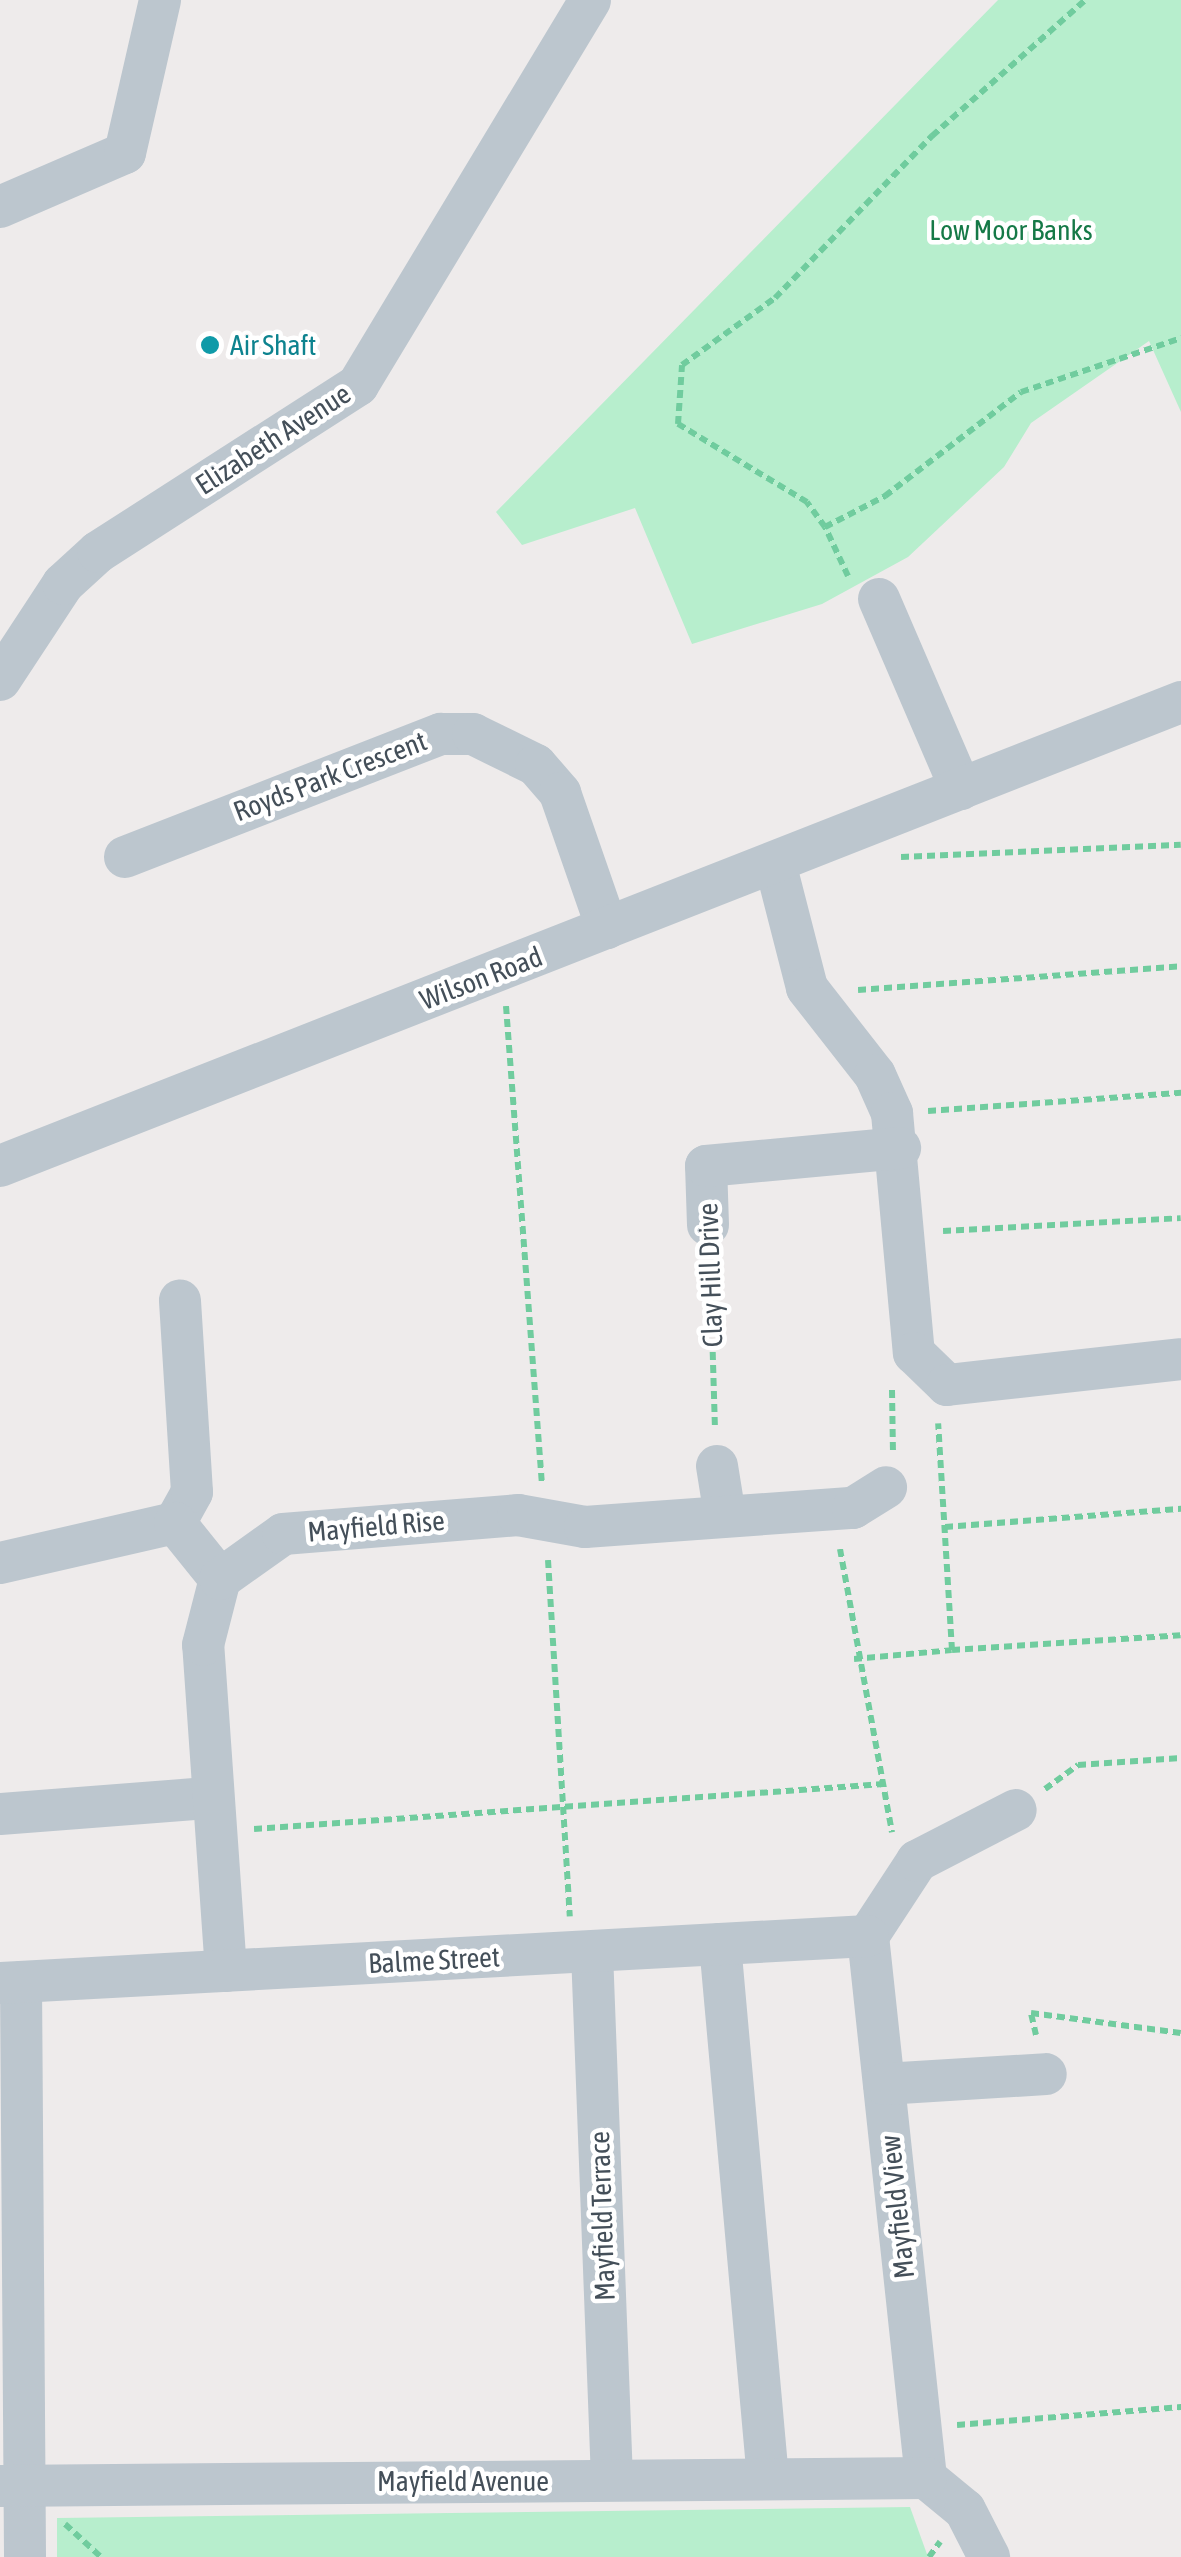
<!DOCTYPE html>
<html>
<head>
<meta charset="utf-8">
<style>
	body { margin:0 }
	#map { position:relative; width:1181px; height:2557px; overflow:hidden; background:#eeebeb; font-family:"Asap Condensed",sans-serif }
	div>[style] { position:absolute }
	[style*='--x'] { left:calc(var(--x)*1px); top:calc(var(--y)*1px); width:calc(var(--w)*1px); rotate:calc(var(--a)*1deg) }
	.green>* { inset:0; background:#b7eecd }
	.building>* { inset:0; background:#c8cad1 }
	.round { border-radius:50% }
	.path>* { height:6px; margin-top:-3px; transform-origin:0; background:repeating-linear-gradient(90deg,#70cc9e 0 8px,transparent 0 13px) }
	.minor>* { height:42px; margin:-21px; padding:0 21px; transform-origin:21px; border-radius:21px; background:#bcc6ce }
	.dots>* { width:28px; height:28px; translate:-50% -50%; box-sizing:border-box; border:5px solid #fff; border-radius:50% }
	span { translate:-50% -50%; white-space:nowrap; text-align:center; line-height:1.15; -webkit-text-stroke:9px #fff; paint-order:stroke }
	.park-label { font-size:28px; color:#157947 }
	.culture-label { font-size:28px; color:#0d838f }
	.left { translate:0 -50%; text-align:left }
	.street-label { font-size:28px; color:#444f59 }
</style>
</head>
<body>
<div id="map">
	<div class="green">
		<i style="clip-path:polygon(998px 0,1181px 0,1181px 412px,1149px 341px,1031px 423px,1004px 467px,908px 557px,822px 604px,692px 644px,635px 508px,522px 545px,496px 512px)"></i>
		<i style="clip-path:polygon(910px 2507px,928px 2557px,57px 2557px,57px 2518px)"></i>
	</div>
	<div class="building">
		<i class="round" style="left:202px;top:337px;width:16px;height:16px"></i>
	</div>
	<div class="path">
		<i style="--x:825;--y:527;--w:31;--a:-126"></i>
		<i style="--x:807;--y:502;--w:151;--a:-148.8"></i>
		<i style="--x:678;--y:424;--w:59;--a:-86.1"></i>
		<i style="--x:682;--y:365;--w:115;--a:-35.8"></i>
		<i style="--x:775;--y:298;--w:226;--a:-45.9"></i>
		<i style="--x:932;--y:136;--w:205;--a:-41.6"></i>
		<i style="--x:848;--y:576;--w:54;--a:-115.1"></i>
		<i style="--x:825;--y:527;--w:68;--a:-27.3"></i>
		<i style="--x:885;--y:496;--w:171;--a:-37.4"></i>
		<i style="--x:1021;--y:392;--w:169;--a:-18.6"></i>
		<i style="--x:901;--y:857;--w:280;--a:-2.5"></i>
		<i style="--x:858;--y:990;--w:324;--a:-4.2"></i>
		<i style="--x:506;--y:1006;--w:477;--a:85.7"></i>
		<i style="--x:928;--y:1111;--w:254;--a:-4.1"></i>
		<i style="--x:943;--y:1231;--w:238;--a:-3.1"></i>
		<i style="--x:710;--y:1261;--w:168;--a:88.3"></i>
		<i style="--x:892;--y:1390;--w:62;--a:89.1"></i>
		<i style="--x:945;--y:1527;--w:237;--a:-4.4"></i>
		<i style="--x:840;--y:1549;--w:288;--a:79.6"></i>
		<i style="--x:548;--y:1560;--w:357;--a:86.5"></i>
		<i style="--x:952;--y:1650;--w:229;--a:-3.7"></i>
		<i style="--x:854;--y:1659;--w:98;--a:-5.2"></i>
		<i style="--x:952;--y:1650;--w:227;--a:-93.5"></i>
		<i style="--x:1045;--y:1789;--w:41;--a:-36"></i>
		<i style="--x:1078;--y:1765;--w:103;--a:-3.9"></i>
		<i style="--x:254;--y:1829;--w:631;--a:-4.09"></i>
		<i style="--x:1036;--y:2035;--w:23;--a:-103"></i>
		<i style="--x:1031;--y:2013;--w:151;--a:7.6"></i>
		<i style="--x:957;--y:2425;--w:225;--a:-4.6"></i>
		<i style="--x:65;--y:2524;--w:49;--a:42.5"></i>
		<i style="--x:929;--y:2557;--w:19;--a:-54"></i>
	</div>
	<div class="minor">
		<i style="--x:0;--y:207;--w:136;--a:-23.4"></i>
		<i style="--x:125;--y:153;--w:157;--a:-77.1"></i>
		<i style="--x:879;--y:599;--w:207;--a:66.7"></i>
		<i style="--x:0;--y:680;--w:115;--a:-56.7"></i>
		<i style="--x:63;--y:584;--w:47;--a:-42.4"></i>
		<i style="--x:98;--y:552;--w:309;--a:-32.7"></i>
		<i style="--x:358;--y:385;--w:449;--a:-58.9"></i>
		<i style="--x:125;--y:857;--w:339;--a:-21.3"></i>
		<i style="--x:441;--y:734;--w:32;--a:0"></i>
		<i style="--x:473;--y:734;--w:70;--a:26.2"></i>
		<i style="--x:536;--y:765;--w:37;--a:49"></i>
		<i style="--x:560;--y:793;--w:143;--a:70.8"></i>
		<i style="--x:775;--y:863;--w:129;--a:75.6"></i>
		<i style="--x:807;--y:988;--w:110;--a:52"></i>
		<i style="--x:875;--y:1075;--w:42;--a:65.9"></i>
		<i style="--x:892;--y:1113;--w:241;--a:84.8"></i>
		<i style="--x:914;--y:1353;--w:46;--a:44.1"></i>
		<i style="--x:947;--y:1385;--w:235;--a:-6.3"></i>
		<i style="--x:0;--y:1166;--w:1269;--a:-21.45"></i>
		<i style="--x:708;--y:1225;--w:59;--a:-91.9"></i>
		<i style="--x:706;--y:1166;--w:195;--a:-5.3"></i>
		<i style="--x:717;--y:1466;--w:51;--a:80.9"></i>
		<i style="--x:175;--y:1523;--w:35;--a:-61"></i>
		<i style="--x:192;--y:1492;--w:192;--a:-93.6"></i>
		<i style="--x:0;--y:1563;--w:180;--a:-12.9"></i>
		<i style="--x:175;--y:1523;--w:72;--a:51.2"></i>
		<i style="--x:0;--y:1814;--w:211;--a:-4.4"></i>
		<i style="--x:868;--y:1936;--w:545;--a:83.89"></i>
		<i style="--x:868;--y:1936;--w:90;--a:-56.8"></i>
		<i style="--x:917;--y:1861;--w:111;--a:-27.3"></i>
		<i style="--x:720;--y:1944;--w:537;--a:84.87"></i>
		<i style="--x:592;--y:1952;--w:528;--a:87.83"></i>
		<i style="--x:226;--y:1971;--w:327;--a:-94"></i>
		<i style="--x:203;--y:1645;--w:68;--a:-75.6"></i>
		<i style="--x:220;--y:1579;--w:77;--a:-35.5"></i>
		<i style="--x:283;--y:1534;--w:236;--a:-4.6"></i>
		<i style="--x:518;--y:1515;--w:68;--a:10.2"></i>
		<i style="--x:585;--y:1527;--w:269;--a:-4.1"></i>
		<i style="--x:853;--y:1508;--w:39;--a:-32"></i>
		<i style="--x:21;--y:1982;--w:575;--a:89.6"></i>
		<i style="--x:0;--y:1983;--w:869;--a:-3.1"></i>
		<i style="--x:884;--y:2084;--w:162;--a:-3.5"></i>
		<i style="--x:926;--y:2478;--w:50;--a:39.4"></i>
		<i style="--x:965;--y:2510;--w:53;--a:62.9"></i>
		<i style="--x:0;--y:2486;--w:926;--a:-0.49"></i>
	</div>
	<div class="dots">
		<i style="left:210px;top:345px;background:#0f9aa8"></i>
	</div>
	<div class="park-label">
		<span style="left:1011px;top:230px">Low Moor Banks</span>
	</div>
	<div class="culture-label">
		<span class="left" style="left:230px;top:345px">Air Shaft</span>
	</div>
	<div class="street-label">
		<span style="left:273px;top:439px;rotate:-33deg">Elizabeth Avenue</span>
		<span style="left:330px;top:776px;rotate:-21deg">Royds Park Crescent</span>
		<span style="left:481px;top:978px;rotate:-21deg">Wilson Road</span>
		<span style="left:710px;top:1275px;rotate:-92deg">Clay Hill Drive</span>
		<span style="left:376px;top:1526px;rotate:-5deg">Mayfield Rise</span>
		<span style="left:434px;top:1960px;rotate:-3deg">Balme Street</span>
		<span style="left:897px;top:2207px;rotate:-96deg">Mayfield View</span>
		<span style="left:602px;top:2216px;rotate:-92deg">Mayfield Terrace</span>
		<span style="left:463px;top:2481px">Mayfield Avenue</span>
	</div>
</div>
</body>
</html>
